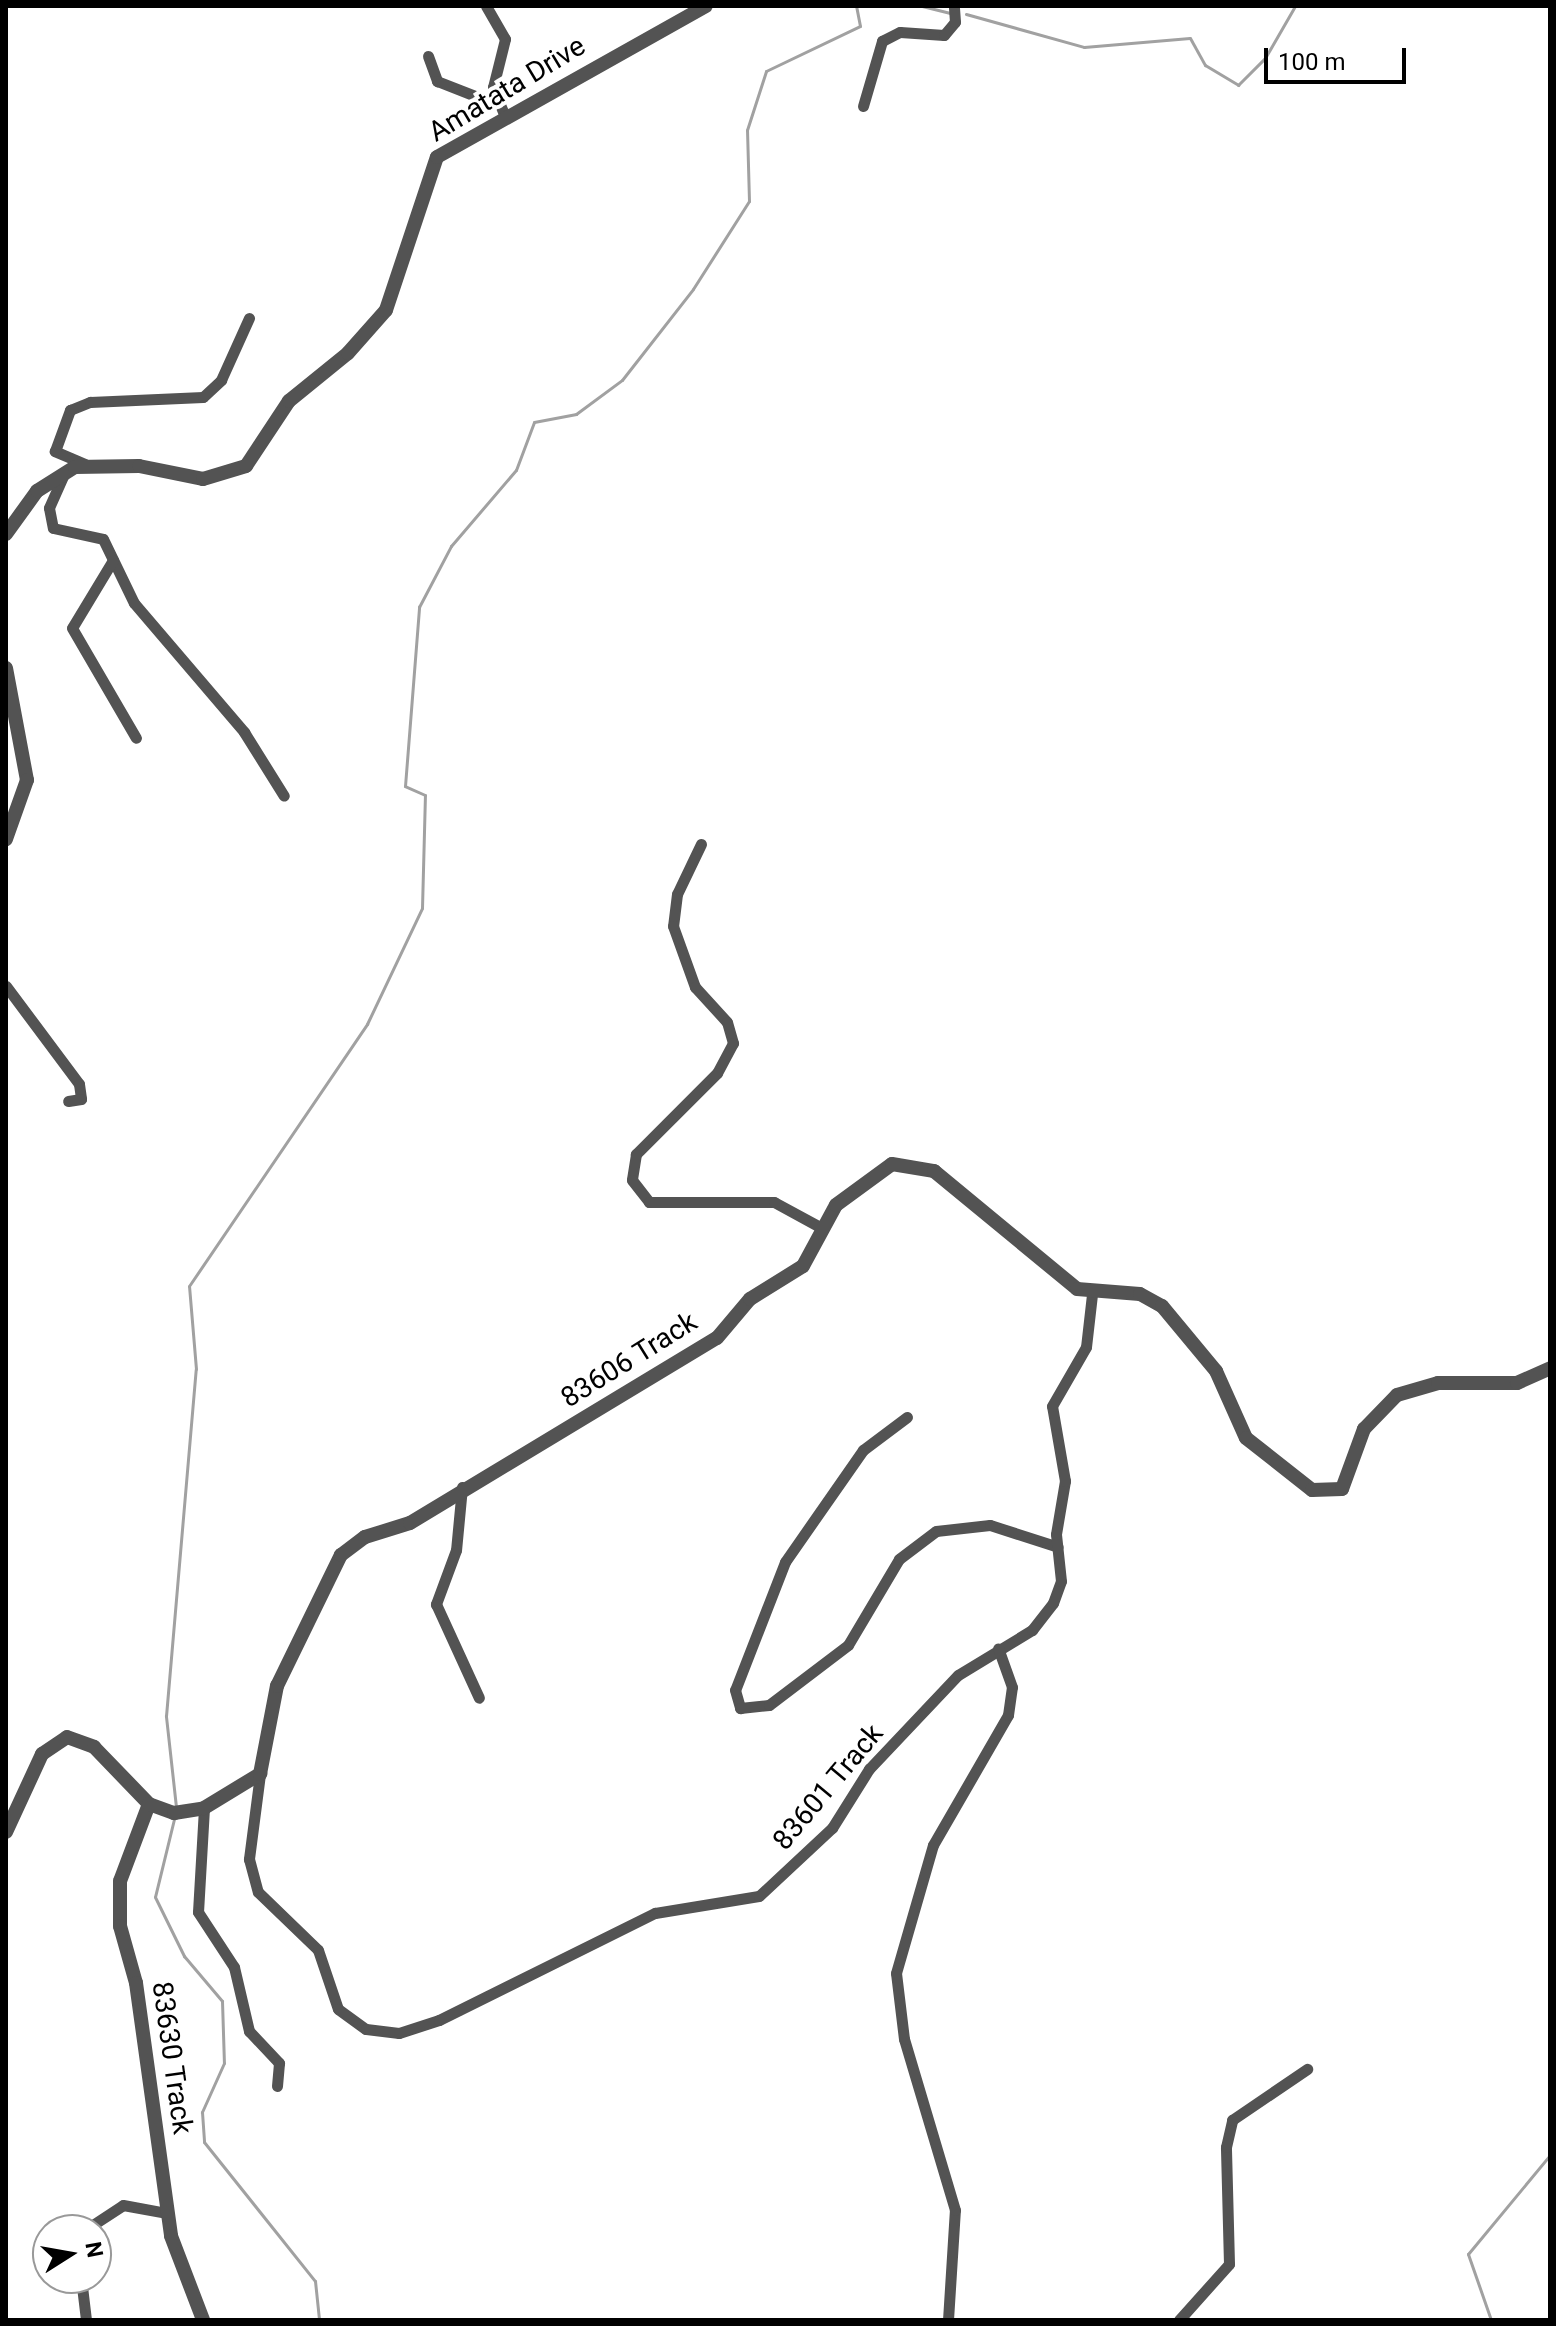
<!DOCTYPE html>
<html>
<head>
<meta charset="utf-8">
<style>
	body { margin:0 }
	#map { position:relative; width:1556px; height:2326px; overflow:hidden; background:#fff; font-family:Roboto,sans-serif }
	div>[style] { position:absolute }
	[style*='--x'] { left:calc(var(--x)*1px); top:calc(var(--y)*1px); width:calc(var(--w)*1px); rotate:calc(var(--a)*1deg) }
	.stream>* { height:3px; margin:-1.5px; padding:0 1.5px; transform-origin:1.5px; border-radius:1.5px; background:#a1a1a1 }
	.minor>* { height:11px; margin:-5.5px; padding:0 5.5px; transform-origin:5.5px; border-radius:5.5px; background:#535353 }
	.tertiary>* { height:14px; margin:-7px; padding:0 7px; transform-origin:7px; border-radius:7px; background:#535353 }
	span { translate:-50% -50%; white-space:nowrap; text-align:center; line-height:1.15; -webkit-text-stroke:8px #fff; paint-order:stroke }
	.street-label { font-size:28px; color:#000 }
	.frame { position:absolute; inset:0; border:8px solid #000; pointer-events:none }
	.north { position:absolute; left:32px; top:2214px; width:80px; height:80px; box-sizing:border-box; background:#fff; border:2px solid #999; border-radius:50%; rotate:79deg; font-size:22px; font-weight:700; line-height:32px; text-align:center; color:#000 }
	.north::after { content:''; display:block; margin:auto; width:28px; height:36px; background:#000; clip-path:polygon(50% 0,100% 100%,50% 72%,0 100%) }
	.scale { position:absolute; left:1264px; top:48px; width:142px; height:36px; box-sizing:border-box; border:4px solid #000; border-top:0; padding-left:10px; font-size:24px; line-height:28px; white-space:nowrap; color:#000; -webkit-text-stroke:6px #fff; paint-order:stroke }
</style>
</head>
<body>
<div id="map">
	<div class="stream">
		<i style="--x:922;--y:6;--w:29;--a:14"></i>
		<i style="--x:966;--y:14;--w:123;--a:15.6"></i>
		<i style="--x:1084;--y:47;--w:106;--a:-4.9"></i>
		<i style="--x:1190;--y:38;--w:31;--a:61"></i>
		<i style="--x:1205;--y:65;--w:39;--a:31"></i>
		<i style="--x:1238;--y:85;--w:38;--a:-45"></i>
		<i style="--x:1265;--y:58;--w:60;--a:-60"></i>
		<i style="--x:176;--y:1807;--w:92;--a:-96.3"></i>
		<i style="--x:166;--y:1716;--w:348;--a:-85.1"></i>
		<i style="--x:196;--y:1369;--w:83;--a:-94.8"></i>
		<i style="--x:189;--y:1286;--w:317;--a:-55.8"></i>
		<i style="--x:367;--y:1024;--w:128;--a:-64.6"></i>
		<i style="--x:422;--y:908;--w:113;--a:-88.5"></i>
		<i style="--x:425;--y:795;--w:22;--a:-156"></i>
		<i style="--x:405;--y:786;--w:180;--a:-85.5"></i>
		<i style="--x:419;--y:607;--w:69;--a:-62.3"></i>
		<i style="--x:451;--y:546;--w:100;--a:-49.5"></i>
		<i style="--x:516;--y:470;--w:51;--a:-69.4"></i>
		<i style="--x:534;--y:422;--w:43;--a:-10.8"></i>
		<i style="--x:576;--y:414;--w:57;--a:-36.5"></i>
		<i style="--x:622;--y:380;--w:115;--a:-52"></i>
		<i style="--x:693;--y:289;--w:104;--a:-57.5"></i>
		<i style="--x:749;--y:201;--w:71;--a:-91.6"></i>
		<i style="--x:747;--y:130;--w:62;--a:-72.1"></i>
		<i style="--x:766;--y:71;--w:104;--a:-25.6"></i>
		<i style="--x:860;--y:26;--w:20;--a:-101"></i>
		<i style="--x:174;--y:1819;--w:80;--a:103.7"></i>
		<i style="--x:155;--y:1897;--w:66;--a:63.8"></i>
		<i style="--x:184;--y:1956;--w:59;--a:49.8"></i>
		<i style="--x:222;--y:2001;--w:62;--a:88.2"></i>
		<i style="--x:224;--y:2063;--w:54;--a:114.2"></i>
		<i style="--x:202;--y:2112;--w:30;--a:86"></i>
		<i style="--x:204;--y:2142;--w:178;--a:51.4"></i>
		<i style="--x:315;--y:2281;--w:39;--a:84"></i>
		<i style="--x:1491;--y:2320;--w:70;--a:-109.2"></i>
		<i style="--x:1468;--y:2254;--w:129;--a:-50.4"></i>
	</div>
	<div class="minor">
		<i style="--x:486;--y:6;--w:38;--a:60"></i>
		<i style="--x:505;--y:39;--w:49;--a:104"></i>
		<i style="--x:493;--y:87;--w:29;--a:68"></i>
		<i style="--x:428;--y:56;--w:27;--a:70"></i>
		<i style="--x:437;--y:81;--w:60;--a:21.4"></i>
		<i style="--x:863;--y:106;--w:68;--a:-73.7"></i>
		<i style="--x:882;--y:41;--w:20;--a:-27"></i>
		<i style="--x:900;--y:32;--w:44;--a:3.9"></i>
		<i style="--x:944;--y:35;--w:17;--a:-50"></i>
		<i style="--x:955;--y:22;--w:16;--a:-94"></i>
		<i style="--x:85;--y:464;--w:33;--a:-157"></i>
		<i style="--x:55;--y:451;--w:44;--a:-69.9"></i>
		<i style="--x:70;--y:410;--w:22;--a:-22"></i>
		<i style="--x:90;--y:402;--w:113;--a:-2.5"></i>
		<i style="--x:203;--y:397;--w:25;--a:-43"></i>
		<i style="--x:221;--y:380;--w:68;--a:-65.7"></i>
		<i style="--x:64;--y:474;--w:37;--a:114"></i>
		<i style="--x:49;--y:508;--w:20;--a:79"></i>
		<i style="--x:53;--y:528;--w:51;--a:12.4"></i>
		<i style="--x:103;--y:539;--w:71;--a:64.2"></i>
		<i style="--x:134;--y:603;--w:170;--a:49.5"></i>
		<i style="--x:244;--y:732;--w:75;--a:58"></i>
		<i style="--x:113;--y:560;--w:79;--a:121.1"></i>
		<i style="--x:72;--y:628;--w:127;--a:59.8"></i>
		<i style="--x:701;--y:844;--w:55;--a:115.6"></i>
		<i style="--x:677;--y:894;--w:32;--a:97"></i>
		<i style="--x:673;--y:926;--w:65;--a:70.2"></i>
		<i style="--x:695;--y:987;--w:47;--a:47.6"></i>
		<i style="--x:727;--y:1022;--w:22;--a:74"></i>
		<i style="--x:733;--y:1043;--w:34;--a:118"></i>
		<i style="--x:717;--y:1073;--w:115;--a:135"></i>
		<i style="--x:636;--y:1154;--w:26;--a:99"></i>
		<i style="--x:632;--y:1180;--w:28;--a:52"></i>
		<i style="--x:649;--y:1202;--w:125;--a:0"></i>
		<i style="--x:774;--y:1202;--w:50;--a:28.6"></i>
		<i style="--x:6;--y:986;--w:122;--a:53.3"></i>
		<i style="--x:79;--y:1084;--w:15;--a:82"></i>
		<i style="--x:81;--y:1099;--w:13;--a:171"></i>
		<i style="--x:907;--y:1417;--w:55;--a:143.1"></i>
		<i style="--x:863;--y:1450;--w:136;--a:124.9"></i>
		<i style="--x:785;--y:1562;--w:137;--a:111.3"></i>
		<i style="--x:735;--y:1690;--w:19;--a:74"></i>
		<i style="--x:740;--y:1708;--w:29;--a:-6"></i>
		<i style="--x:769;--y:1705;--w:99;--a:-37.2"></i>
		<i style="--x:848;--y:1645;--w:100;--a:-59.3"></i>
		<i style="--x:899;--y:1559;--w:46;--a:-37.1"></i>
		<i style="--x:936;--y:1531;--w:54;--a:-6.3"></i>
		<i style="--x:990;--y:1525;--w:71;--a:17.9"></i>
		<i style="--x:462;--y:1487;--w:63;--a:95.4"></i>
		<i style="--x:456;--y:1550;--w:58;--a:110.3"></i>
		<i style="--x:436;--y:1604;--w:103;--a:65.4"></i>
		<i style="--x:260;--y:1774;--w:86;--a:97.4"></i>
		<i style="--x:249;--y:1859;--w:34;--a:75"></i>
		<i style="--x:258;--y:1892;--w:83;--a:44"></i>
		<i style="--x:318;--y:1950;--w:62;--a:71.3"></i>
		<i style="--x:338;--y:2009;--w:34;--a:36"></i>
		<i style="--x:366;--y:2029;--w:33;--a:7"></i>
		<i style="--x:399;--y:2033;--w:42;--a:-18"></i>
		<i style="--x:439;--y:2020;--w:241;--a:-26.4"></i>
		<i style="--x:655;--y:1913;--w:105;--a:-9.3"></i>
		<i style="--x:759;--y:1896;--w:100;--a:-43"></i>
		<i style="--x:832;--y:1828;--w:70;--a:-57.9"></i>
		<i style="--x:869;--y:1769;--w:129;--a:-46.6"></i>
		<i style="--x:958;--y:1675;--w:87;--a:-31.3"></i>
		<i style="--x:1032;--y:1630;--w:34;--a:-52"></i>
		<i style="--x:1053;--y:1603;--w:23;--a:-70"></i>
		<i style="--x:1061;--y:1581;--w:47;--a:-96.1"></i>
		<i style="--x:1056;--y:1534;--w:54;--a:-80.4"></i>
		<i style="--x:1065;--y:1481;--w:76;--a:-99.8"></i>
		<i style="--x:1052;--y:1406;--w:68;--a:-60"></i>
		<i style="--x:1086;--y:1347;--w:53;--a:-83.5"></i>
		<i style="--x:204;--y:1808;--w:104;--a:93.3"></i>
		<i style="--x:198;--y:1912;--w:66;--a:56.8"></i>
		<i style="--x:234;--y:1967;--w:66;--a:76.8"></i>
		<i style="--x:249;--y:2031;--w:44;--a:46.8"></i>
		<i style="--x:279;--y:2063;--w:23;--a:95"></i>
		<i style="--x:85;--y:2230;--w:45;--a:-33.3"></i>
		<i style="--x:123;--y:2205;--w:45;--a:10.3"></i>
		<i style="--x:81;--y:2278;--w:42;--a:83.2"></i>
		<i style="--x:948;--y:2320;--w:110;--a:-86.4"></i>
		<i style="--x:955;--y:2210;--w:178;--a:-106.6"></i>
		<i style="--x:904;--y:2039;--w:66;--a:-96.9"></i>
		<i style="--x:896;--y:1973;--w:133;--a:-73.9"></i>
		<i style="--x:933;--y:1845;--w:150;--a:-60"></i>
		<i style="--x:1008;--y:1715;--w:28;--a:-82"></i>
		<i style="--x:1012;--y:1687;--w:41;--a:-109.7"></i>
		<i style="--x:1179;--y:2320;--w:75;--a:-48.2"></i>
		<i style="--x:1229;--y:2264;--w:117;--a:-91.5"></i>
		<i style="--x:1226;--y:2147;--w:28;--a:-77"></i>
		<i style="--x:1232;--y:2120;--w:91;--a:-34.2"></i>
	</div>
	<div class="tertiary">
		<i style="--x:6;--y:534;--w:53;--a:-54.2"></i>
		<i style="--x:37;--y:491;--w:45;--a:-32.3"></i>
		<i style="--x:75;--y:467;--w:64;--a:-0.9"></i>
		<i style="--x:139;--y:466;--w:65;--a:11.5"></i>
		<i style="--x:203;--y:479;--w:45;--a:-16.8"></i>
		<i style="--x:246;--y:466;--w:78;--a:-56.5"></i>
		<i style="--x:289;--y:401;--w:76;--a:-39.1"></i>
		<i style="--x:348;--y:353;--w:57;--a:-48.5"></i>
		<i style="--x:386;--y:310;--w:161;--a:-71.6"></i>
		<i style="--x:437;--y:157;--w:308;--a:-29.3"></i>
		<i style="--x:6;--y:668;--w:114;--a:79.4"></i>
		<i style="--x:27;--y:780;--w:63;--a:109.6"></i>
		<i style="--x:149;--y:1804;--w:82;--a:110.6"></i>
		<i style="--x:120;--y:1881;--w:45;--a:90"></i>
		<i style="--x:120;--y:1926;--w:59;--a:74.3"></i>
		<i style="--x:136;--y:1983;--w:255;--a:82.1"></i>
		<i style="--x:171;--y:2236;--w:90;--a:69.1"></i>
		<i style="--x:6;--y:1832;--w:86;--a:-65.2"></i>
		<i style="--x:42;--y:1754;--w:30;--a:-34"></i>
		<i style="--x:67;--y:1737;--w:29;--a:20"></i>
		<i style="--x:94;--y:1747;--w:79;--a:46"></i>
		<i style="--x:149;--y:1804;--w:27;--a:20"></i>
		<i style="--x:174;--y:1813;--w:30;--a:-9"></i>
		<i style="--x:204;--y:1808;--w:66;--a:-31.3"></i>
		<i style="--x:260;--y:1774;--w:90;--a:-79.1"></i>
		<i style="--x:277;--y:1686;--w:146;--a:-64"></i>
		<i style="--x:341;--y:1555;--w:30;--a:-37"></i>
		<i style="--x:365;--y:1537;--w:47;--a:-17.3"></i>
		<i style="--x:410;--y:1523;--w:358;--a:-31.1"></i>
		<i style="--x:717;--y:1338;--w:51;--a:-49.8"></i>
		<i style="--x:750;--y:1299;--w:62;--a:-31.9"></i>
		<i style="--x:803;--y:1266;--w:69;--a:-61.6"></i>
		<i style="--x:836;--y:1205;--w:69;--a:-36.2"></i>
		<i style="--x:892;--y:1164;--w:43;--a:9.5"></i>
		<i style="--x:934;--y:1171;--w:185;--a:39.5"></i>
		<i style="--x:1077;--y:1289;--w:63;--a:4.5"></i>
		<i style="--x:1140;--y:1294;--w:25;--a:29"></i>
		<i style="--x:1162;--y:1306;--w:85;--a:50.3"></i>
		<i style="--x:1216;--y:1371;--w:73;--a:65.9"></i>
		<i style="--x:1246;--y:1438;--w:84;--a:38.2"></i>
		<i style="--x:1312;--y:1490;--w:30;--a:-2"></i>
		<i style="--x:1342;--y:1489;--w:64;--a:-69.9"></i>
		<i style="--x:1364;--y:1429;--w:47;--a:-45.9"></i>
		<i style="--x:1397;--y:1395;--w:43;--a:-16.3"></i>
		<i style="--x:1438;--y:1383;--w:79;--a:0"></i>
		<i style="--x:1517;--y:1383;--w:36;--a:-24"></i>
	</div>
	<div class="street-label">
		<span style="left:507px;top:89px;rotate:-31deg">Amatata Drive</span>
		<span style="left:629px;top:1360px;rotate:-32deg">83606 Track</span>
		<span style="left:828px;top:1787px;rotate:-50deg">83601 Track</span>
		<span style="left:172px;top:2058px;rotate:82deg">83630 Track</span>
	</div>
	<div class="frame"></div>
	<div class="north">N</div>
	<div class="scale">100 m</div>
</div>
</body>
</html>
